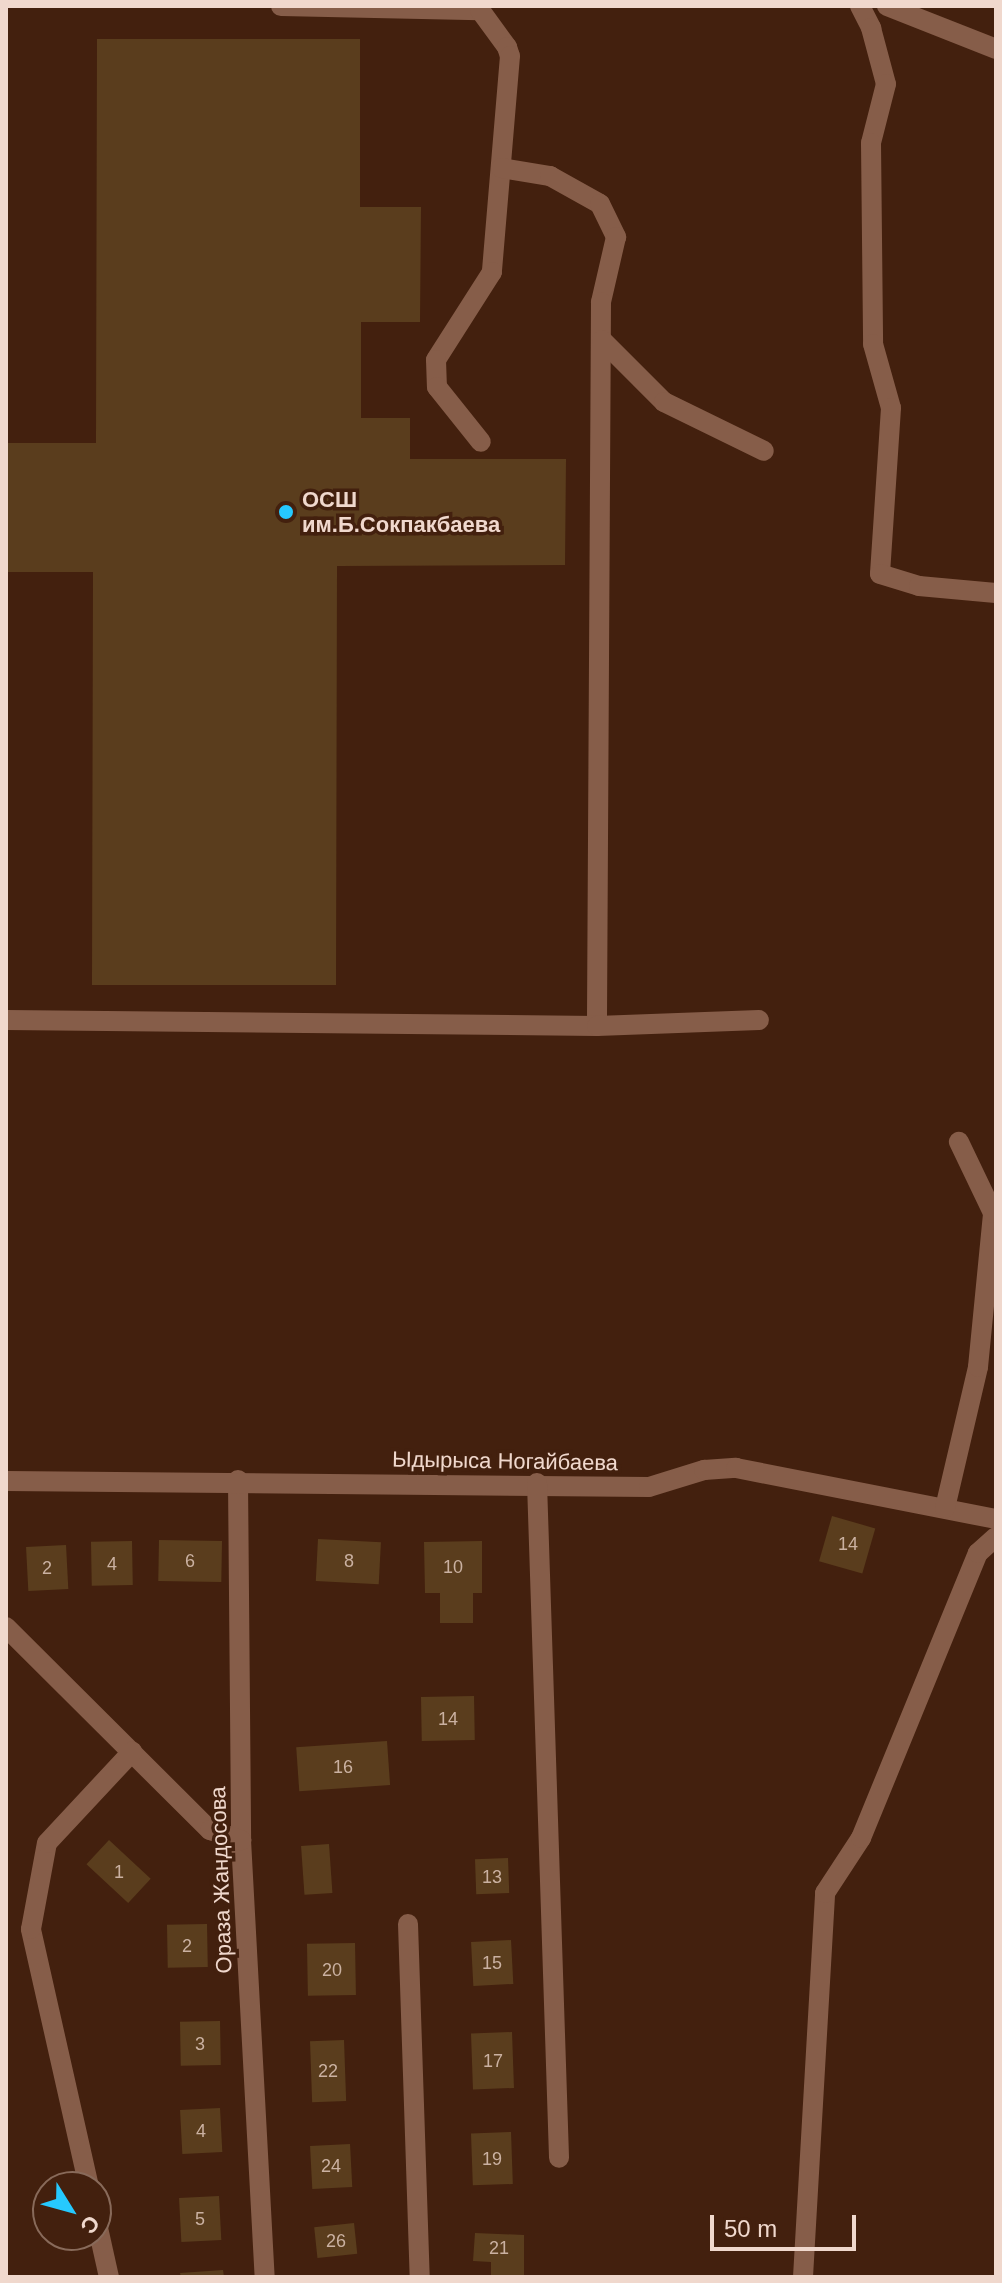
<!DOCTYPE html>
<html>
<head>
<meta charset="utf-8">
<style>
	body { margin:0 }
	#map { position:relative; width:1002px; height:2283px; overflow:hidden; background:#43200e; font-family:Arial,sans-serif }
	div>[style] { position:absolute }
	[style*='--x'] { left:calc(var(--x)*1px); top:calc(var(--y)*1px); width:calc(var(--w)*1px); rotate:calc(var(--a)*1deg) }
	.building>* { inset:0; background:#5a3d1d; transform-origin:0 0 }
	.minor>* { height:20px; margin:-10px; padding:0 10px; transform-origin:10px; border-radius:10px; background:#865d49 }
	.dots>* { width:22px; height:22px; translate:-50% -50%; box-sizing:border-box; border:4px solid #43200e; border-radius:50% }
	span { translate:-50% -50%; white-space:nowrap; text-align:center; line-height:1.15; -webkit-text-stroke:7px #43200e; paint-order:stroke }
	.number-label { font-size:18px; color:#cab1a1 }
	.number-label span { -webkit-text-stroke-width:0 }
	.poi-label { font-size:22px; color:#f0d8cd; font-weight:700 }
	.left { translate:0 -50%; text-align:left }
	.street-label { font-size:22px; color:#f0d8cd }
	.frame { position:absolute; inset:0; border:8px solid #f0d8cd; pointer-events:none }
	.north { position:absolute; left:32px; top:2171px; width:80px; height:80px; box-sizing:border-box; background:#43200e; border:2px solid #886a5a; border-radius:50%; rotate:127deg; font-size:22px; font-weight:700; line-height:32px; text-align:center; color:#f0d8cd }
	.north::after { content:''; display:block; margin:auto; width:28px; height:36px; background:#26c9fe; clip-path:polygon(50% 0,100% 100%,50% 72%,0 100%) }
	.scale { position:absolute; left:710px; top:2215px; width:146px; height:36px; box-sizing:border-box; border:4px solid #f0d8cd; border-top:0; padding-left:10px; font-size:24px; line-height:28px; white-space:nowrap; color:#f0d8cd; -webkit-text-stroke:6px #43200e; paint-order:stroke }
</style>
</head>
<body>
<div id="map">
	<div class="building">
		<i style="clip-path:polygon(97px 39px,360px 39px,360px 207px,421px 207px,420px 322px,361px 322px,361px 418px,410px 418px,410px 459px,566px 459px,565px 565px,337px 566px,336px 985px,92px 985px,93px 572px,6px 572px,6px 443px,96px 443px)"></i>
		<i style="left:832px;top:1516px;width:45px;height:47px;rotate:16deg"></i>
		<i style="left:318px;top:1539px;width:63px;height:42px;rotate:3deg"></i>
		<i style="left:159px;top:1540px;width:63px;height:41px;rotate:1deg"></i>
		<i style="left:132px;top:1541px;width:44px;height:41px;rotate:89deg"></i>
		<i style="clip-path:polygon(482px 1541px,482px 1593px,473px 1593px,473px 1623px,440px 1623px,440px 1593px,425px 1593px,424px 1542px)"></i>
		<i style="left:66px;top:1545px;width:44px;height:40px;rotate:87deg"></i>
		<i style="left:474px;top:1696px;width:44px;height:53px;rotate:89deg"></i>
		<i style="left:387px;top:1741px;width:44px;height:91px;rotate:86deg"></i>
		<i style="left:109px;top:1840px;width:57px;height:33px;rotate:43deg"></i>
		<i style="left:329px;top:1844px;width:49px;height:28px;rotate:86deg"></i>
		<i style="left:508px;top:1858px;width:35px;height:33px;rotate:88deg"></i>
		<i style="left:207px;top:1924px;width:43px;height:40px;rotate:89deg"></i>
		<i style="left:511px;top:1940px;width:44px;height:40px;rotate:87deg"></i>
		<i style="left:355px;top:1943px;width:52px;height:48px;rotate:89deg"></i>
		<i style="left:220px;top:2021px;width:44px;height:40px;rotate:89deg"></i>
		<i style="left:512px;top:2032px;width:56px;height:41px;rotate:88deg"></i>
		<i style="left:344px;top:2040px;width:61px;height:34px;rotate:88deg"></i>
		<i style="left:220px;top:2108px;width:44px;height:40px;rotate:87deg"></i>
		<i style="left:511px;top:2132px;width:52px;height:40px;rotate:88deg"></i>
		<i style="left:350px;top:2144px;width:43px;height:40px;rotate:87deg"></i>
		<i style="left:219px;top:2196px;width:44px;height:40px;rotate:87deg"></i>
		<i style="left:354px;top:2223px;width:31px;height:40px;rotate:84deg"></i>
		<i style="clip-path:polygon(475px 2233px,524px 2235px,524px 2277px,491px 2277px,491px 2262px,473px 2261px)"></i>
		<i style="clip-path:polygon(223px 2270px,224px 2277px,181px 2277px,180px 2273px)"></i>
	</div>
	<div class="minor">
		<i style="--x:281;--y:6;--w:199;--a:1.2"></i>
		<i style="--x:480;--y:10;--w:46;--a:53.9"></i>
		<i style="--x:507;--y:47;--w:9;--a:72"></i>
		<i style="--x:510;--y:56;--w:217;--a:94.8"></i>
		<i style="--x:492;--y:272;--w:104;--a:122.5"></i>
		<i style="--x:436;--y:360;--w:27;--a:88"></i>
		<i style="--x:437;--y:387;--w:70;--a:51.3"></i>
		<i style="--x:860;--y:6;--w:25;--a:63"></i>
		<i style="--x:871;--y:28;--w:58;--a:75"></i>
		<i style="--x:886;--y:84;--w:61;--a:104.3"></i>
		<i style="--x:871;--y:143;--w:201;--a:89.4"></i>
		<i style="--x:873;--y:344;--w:66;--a:74.3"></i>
		<i style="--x:891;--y:408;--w:166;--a:93.8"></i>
		<i style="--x:880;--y:574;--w:41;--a:17.1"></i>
		<i style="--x:919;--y:586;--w:77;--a:5.2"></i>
		<i style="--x:887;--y:6;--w:117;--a:21.5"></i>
		<i style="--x:501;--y:168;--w:50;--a:9.3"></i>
		<i style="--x:550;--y:176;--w:57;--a:29.2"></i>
		<i style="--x:600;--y:204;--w:37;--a:64"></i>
		<i style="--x:616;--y:237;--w:67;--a:103"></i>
		<i style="--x:601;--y:302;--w:724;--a:90.32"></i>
		<i style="--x:602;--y:340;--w:88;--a:45"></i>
		<i style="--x:664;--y:402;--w:111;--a:26.1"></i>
		<i style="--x:6;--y:1020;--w:591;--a:0.58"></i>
		<i style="--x:597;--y:1026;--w:162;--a:-2.1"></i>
		<i style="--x:238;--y:1480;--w:360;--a:89.5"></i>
		<i style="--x:241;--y:1840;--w:438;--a:86.9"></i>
		<i style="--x:6;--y:1481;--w:643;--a:0.53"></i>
		<i style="--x:649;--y:1487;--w:58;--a:-17.2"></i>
		<i style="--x:704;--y:1470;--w:32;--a:-4"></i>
		<i style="--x:736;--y:1468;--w:265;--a:11.1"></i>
		<i style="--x:537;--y:1483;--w:675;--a:88.13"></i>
		<i style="--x:945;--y:1508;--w:145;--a:-76.8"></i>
		<i style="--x:978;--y:1367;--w:155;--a:-84.4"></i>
		<i style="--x:993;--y:1213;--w:79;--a:-115.6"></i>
		<i style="--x:6;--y:1627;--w:288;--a:44.9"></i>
		<i style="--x:210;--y:1830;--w:33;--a:18"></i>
		<i style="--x:408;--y:1924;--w:353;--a:88.1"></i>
		<i style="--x:89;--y:2187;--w:264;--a:-102.7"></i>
		<i style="--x:31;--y:1929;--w:87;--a:-79.5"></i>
		<i style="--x:47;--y:1843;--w:125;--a:-47"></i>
		<i style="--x:96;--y:2219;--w:59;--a:77.4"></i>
		<i style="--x:803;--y:2277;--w:385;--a:-86.7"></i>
		<i style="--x:825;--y:1893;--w:66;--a:-56.8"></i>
		<i style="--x:861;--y:1838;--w:308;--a:-67.7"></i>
		<i style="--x:978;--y:1553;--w:24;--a:-42"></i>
	</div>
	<div class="dots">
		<i style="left:286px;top:512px;background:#26c9fe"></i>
	</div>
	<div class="number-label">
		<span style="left:848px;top:1544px">14</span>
		<span style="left:190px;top:1561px">6</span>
		<span style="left:349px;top:1561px">8</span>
		<span style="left:112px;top:1564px">4</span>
		<span style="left:453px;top:1567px">10</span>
		<span style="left:47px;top:1568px">2</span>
		<span style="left:448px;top:1719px">14</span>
		<span style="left:343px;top:1767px">16</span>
		<span style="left:119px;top:1872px">1</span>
		<span style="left:492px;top:1877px">13</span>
		<span style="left:187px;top:1946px">2</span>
		<span style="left:492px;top:1963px">15</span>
		<span style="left:332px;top:1970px">20</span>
		<span style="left:200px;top:2044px">3</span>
		<span style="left:493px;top:2061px">17</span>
		<span style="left:328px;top:2071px">22</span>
		<span style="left:201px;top:2131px">4</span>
		<span style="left:492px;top:2159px">19</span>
		<span style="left:331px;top:2166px">24</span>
		<span style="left:200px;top:2219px">5</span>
		<span style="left:336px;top:2241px">26</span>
		<span style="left:499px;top:2248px">21</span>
	</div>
	<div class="poi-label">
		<span class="left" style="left:302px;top:512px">ОСШ<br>им.Б.Сокпакбаева</span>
	</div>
	<div class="street-label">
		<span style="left:505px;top:1461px;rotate:1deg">Ыдырыса Ногайбаева</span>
		<span style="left:221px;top:1880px;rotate:-92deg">Ораза Жандосова</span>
	</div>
	<div class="frame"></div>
	<div class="north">С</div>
	<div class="scale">50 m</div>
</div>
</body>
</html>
